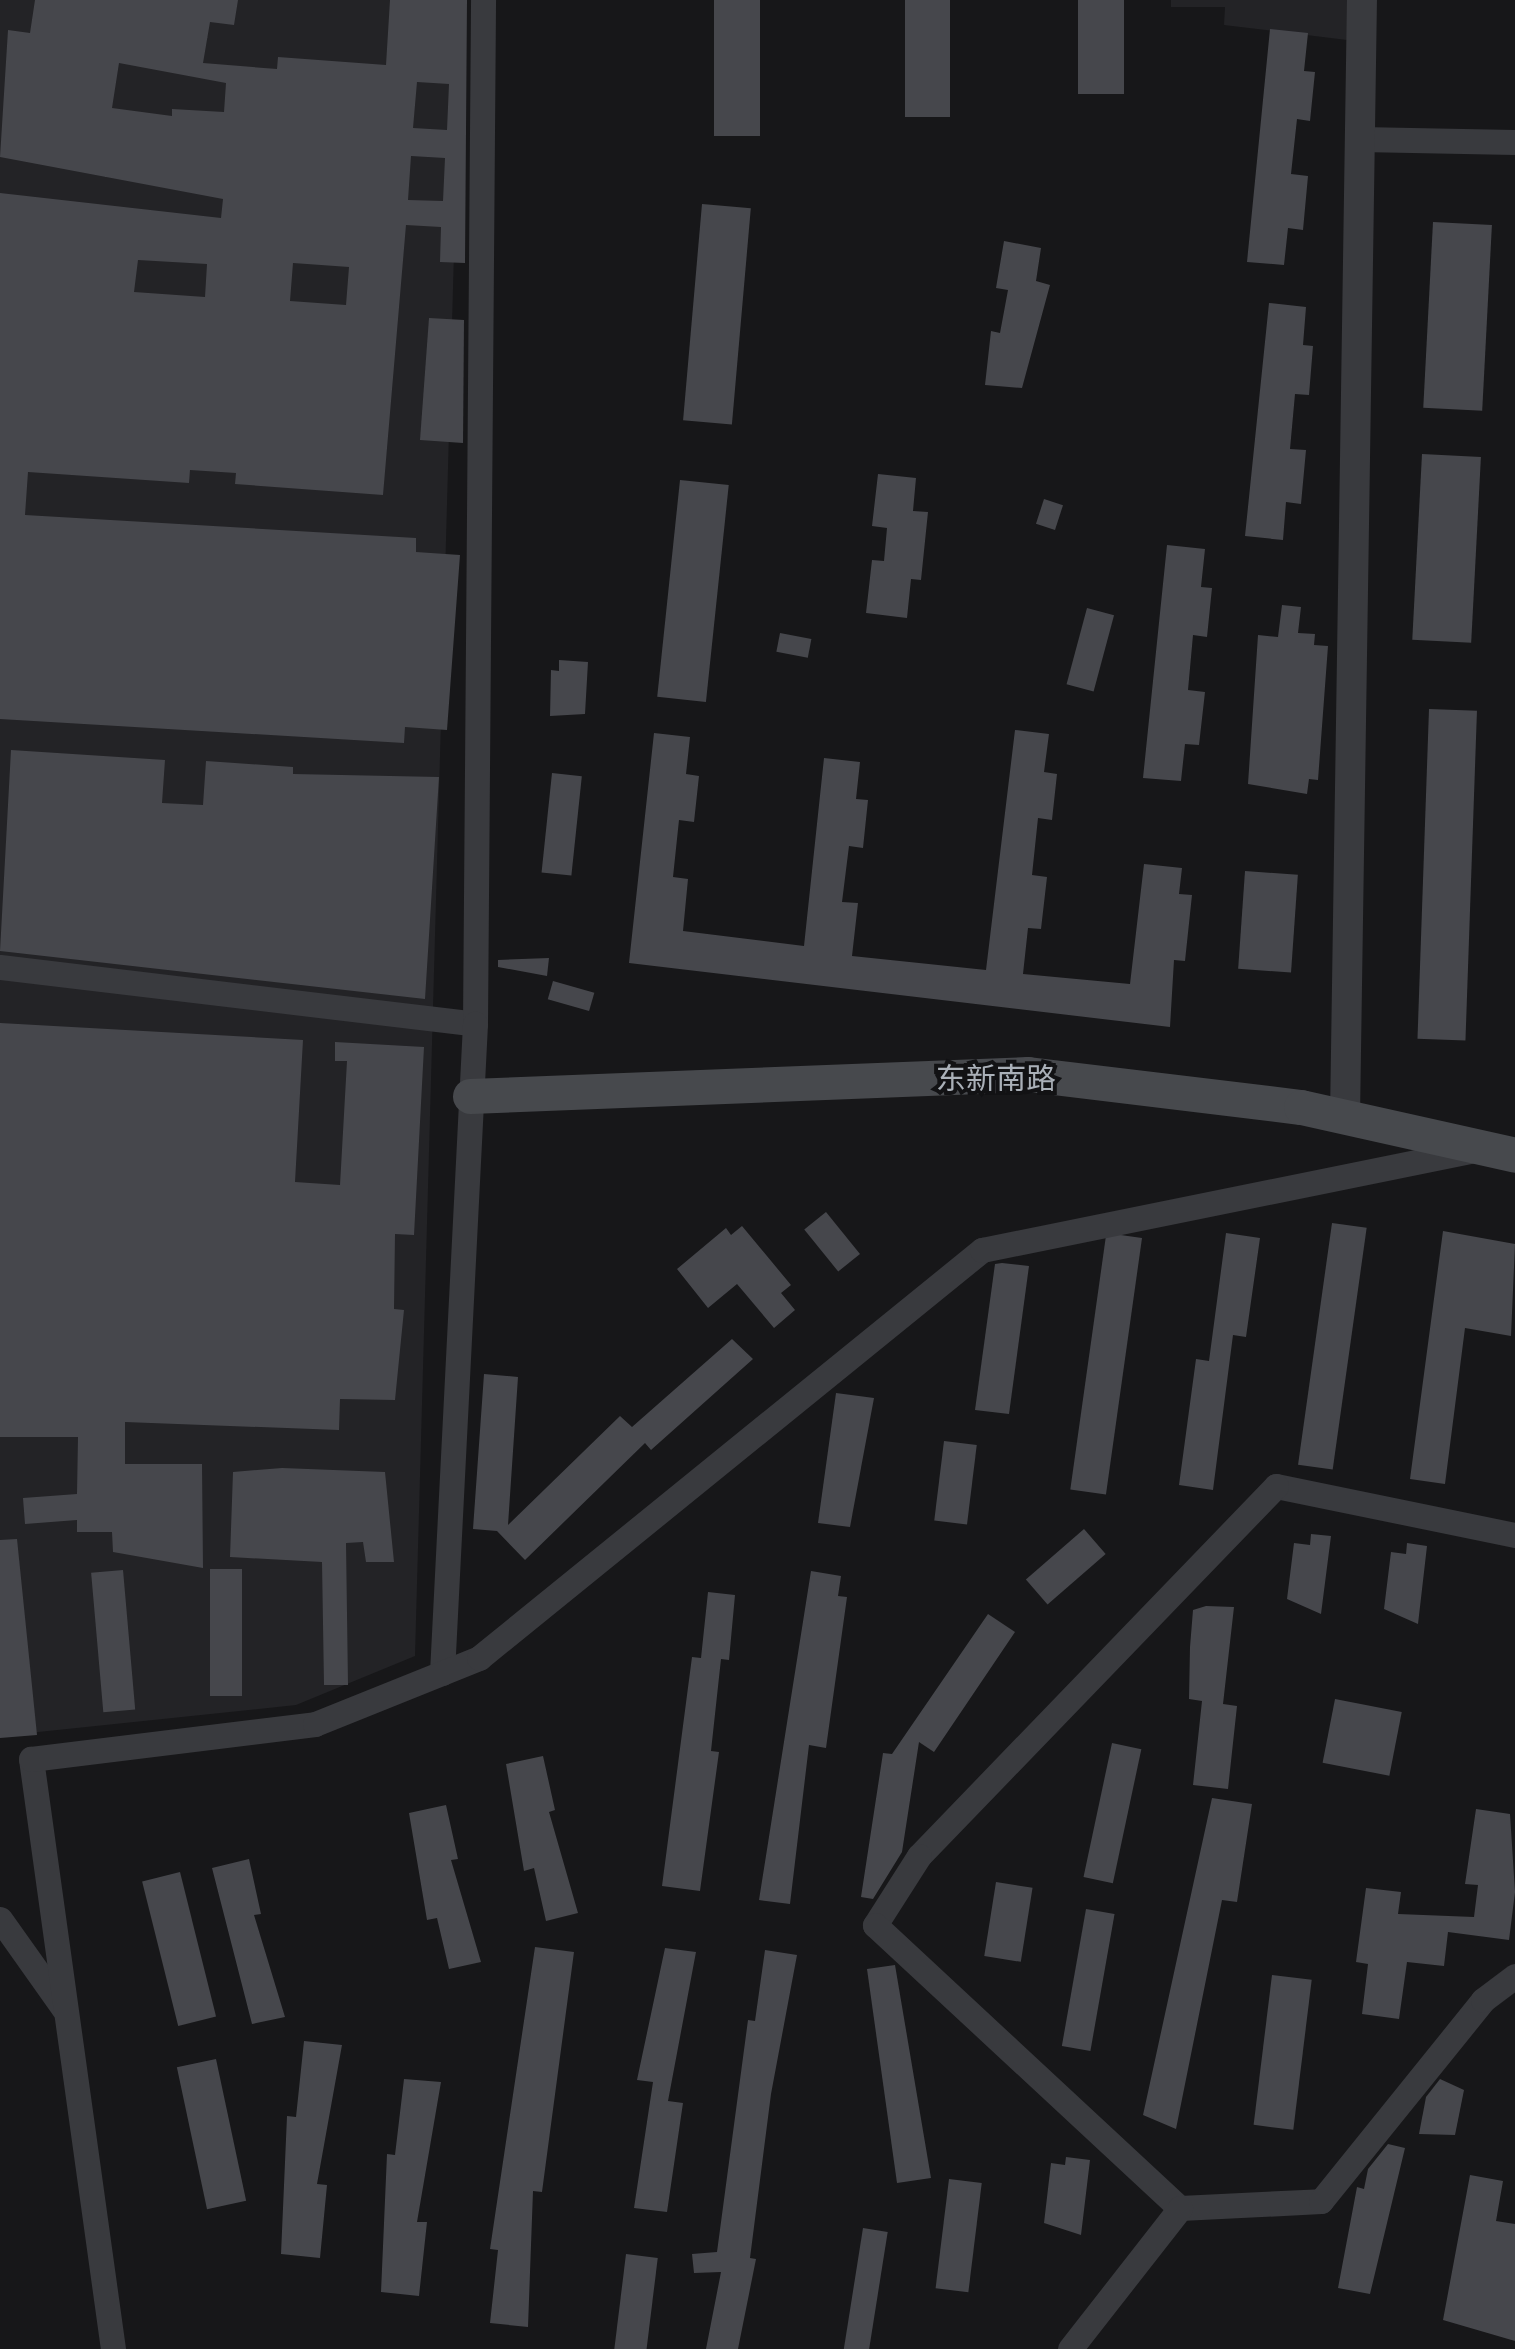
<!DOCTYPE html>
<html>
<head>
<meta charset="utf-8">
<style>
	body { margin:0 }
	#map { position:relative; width:1515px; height:2349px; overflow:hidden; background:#171719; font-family:Arial,"Noto Sans SC",sans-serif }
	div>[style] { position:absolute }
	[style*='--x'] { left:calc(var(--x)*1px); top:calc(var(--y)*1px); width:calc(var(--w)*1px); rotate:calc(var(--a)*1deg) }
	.built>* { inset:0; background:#232326 }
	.building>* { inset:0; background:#46474c; transform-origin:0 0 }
	.minor>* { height:25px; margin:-12.5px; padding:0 12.5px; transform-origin:12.5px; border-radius:12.5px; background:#393a3e }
	.tertiary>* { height:30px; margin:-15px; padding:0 15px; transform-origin:15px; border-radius:15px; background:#393a3e }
	.secondary>* { height:35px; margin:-17.5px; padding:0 17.5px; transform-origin:17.5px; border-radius:17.5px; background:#47494d }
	span { translate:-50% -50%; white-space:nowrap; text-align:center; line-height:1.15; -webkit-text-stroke:8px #121214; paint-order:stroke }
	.street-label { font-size:30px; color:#aab0b8 }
</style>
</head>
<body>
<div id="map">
	<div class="built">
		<i style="clip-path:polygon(0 0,461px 0,415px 1656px,296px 1705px,0 1736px)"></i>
		<i style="clip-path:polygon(1171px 0,1348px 0,1347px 40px,1224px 25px,1225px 7px,1171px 7px)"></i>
	</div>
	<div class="building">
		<i style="clip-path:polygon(evenodd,35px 0,238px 0,234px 25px,210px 22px,203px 63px,277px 69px,278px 57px,386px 65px,390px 0,467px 0,465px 263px,440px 262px,441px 227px,406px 225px,383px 495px,235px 484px,236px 473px,190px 470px,189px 483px,28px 472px,25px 515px,416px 538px,416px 552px,460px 555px,447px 730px,405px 727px,404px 743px,0 719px,0 193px,221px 218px,223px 199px,0 157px,8px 30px,30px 33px,35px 0,119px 63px,226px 83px,224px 112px,172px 109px,172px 116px,112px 108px,119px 63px,35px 0,417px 82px,449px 84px,447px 130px,413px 128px,417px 82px,35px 0,411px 156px,445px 158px,443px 201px,408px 200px,411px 156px,35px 0,138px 260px,207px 264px,205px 297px,134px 292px,138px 260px,35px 0,293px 263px,349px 267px,346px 305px,290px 301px,293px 263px)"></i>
		<i style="left:714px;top:0;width:46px;height:136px"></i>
		<i style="left:905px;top:0;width:45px;height:117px"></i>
		<i style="left:1078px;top:0;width:46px;height:94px"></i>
		<i style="clip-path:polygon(1270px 29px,1308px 33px,1304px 71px,1315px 72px,1310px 121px,1297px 119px,1291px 174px,1308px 176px,1303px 230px,1288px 228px,1284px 265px,1247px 262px)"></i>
		<i style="left:702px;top:204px;width:49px;height:217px;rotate:5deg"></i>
		<i style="left:1433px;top:222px;width:59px;height:186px;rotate:3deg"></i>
		<i style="clip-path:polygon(1004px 241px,1041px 248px,1036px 281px,1050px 285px,1022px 388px,985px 385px,991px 331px,1000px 333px,1008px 290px,996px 288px)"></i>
		<i style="clip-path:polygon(1269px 303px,1306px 307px,1303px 345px,1313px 346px,1309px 395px,1295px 394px,1290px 449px,1306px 450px,1301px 504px,1286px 502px,1283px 540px,1245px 536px)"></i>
		<i style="clip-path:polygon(429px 318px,464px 320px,463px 443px,420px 440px)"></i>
		<i style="left:1422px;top:454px;width:59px;height:186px;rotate:3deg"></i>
		<i style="clip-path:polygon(878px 474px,916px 478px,913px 511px,928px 512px,921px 580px,911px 579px,907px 618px,866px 613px,872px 560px,884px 561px,887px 528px,872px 526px)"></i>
		<i style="left:680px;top:480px;width:49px;height:218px;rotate:6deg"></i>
		<i style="left:1044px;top:499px;width:20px;height:26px;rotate:18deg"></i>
		<i style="clip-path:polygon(1167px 545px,1205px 549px,1201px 587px,1212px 588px,1207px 637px,1193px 635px,1188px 690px,1205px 692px,1199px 745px,1185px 744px,1181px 781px,1143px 778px)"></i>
		<i style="clip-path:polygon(1282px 605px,1301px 607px,1298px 633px,1315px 634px,1314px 645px,1328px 646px,1318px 780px,1309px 779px,1307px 794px,1248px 784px,1258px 635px,1278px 637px)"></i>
		<i style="left:1087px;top:608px;width:28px;height:79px;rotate:15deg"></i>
		<i style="left:780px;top:633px;width:32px;height:19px;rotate:11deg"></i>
		<i style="clip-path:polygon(559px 660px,588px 662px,585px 714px,550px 716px,551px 670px,559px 671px)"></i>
		<i style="left:1429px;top:709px;width:48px;height:330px;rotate:2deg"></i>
		<i style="clip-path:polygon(1015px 730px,1049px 734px,1044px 772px,1057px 774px,1052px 820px,1038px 818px,1032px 875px,1047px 877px,1041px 929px,1028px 928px,1023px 974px,1130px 984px,1144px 864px,1182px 868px,1179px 894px,1192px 895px,1185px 961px,1174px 960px,1170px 1027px,629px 963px,654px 733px,690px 737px,686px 774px,699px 776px,694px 822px,679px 820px,673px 877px,688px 879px,683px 931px,804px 946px,824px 758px,860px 762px,856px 799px,868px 800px,863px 848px,849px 846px,842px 902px,858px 903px,852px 956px,986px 970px)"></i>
		<i style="clip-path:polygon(11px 750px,165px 760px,162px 803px,203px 805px,206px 761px,293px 767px,293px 774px,439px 777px,425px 999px,0 951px)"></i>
		<i style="left:552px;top:773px;width:30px;height:100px;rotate:6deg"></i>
		<i style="left:1245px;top:871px;width:53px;height:98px;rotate:4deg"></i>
		<i style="clip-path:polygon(549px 958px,547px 976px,498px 967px,498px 960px)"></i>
		<i style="left:553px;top:981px;width:43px;height:19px;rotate:16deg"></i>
		<i style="clip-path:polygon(0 1023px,303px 1040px,295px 1182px,340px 1185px,347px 1061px,335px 1061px,335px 1042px,424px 1047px,414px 1235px,395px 1234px,394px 1309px,404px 1310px,395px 1400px,340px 1399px,339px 1430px,125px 1422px,125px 1464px,202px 1464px,203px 1568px,113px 1552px,112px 1532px,77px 1532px,77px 1520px,25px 1524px,23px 1498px,77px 1494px,78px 1437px,0 1437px)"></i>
		<i style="left:826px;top:1212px;width:54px;height:28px;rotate:51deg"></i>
		<i style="left:1332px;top:1223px;width:35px;height:244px;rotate:8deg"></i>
		<i style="clip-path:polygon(742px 1226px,791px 1285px,781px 1293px,795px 1310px,774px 1328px,737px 1284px,708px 1308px,677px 1269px,726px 1228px,731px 1235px)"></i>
		<i style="clip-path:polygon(1443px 1231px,1515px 1244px,1511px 1336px,1465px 1328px,1445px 1484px,1410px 1479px)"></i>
		<i style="clip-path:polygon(1226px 1233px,1260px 1238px,1246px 1337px,1233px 1335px,1213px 1490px,1179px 1485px,1196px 1359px,1209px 1361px)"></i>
		<i style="left:1142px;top:1238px;width:259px;height:36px;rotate:98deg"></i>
		<i style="clip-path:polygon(1002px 1263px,1029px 1266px,1009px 1414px,975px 1410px,995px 1264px)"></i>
		<i style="clip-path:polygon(732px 1339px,753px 1359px,651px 1450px,645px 1443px,525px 1560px,497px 1531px,473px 1529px,484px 1374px,518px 1377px,508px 1525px,620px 1416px,632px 1427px)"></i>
		<i style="clip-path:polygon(836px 1393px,874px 1398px,850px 1527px,818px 1523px)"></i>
		<i style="left:944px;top:1441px;width:33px;height:80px;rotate:7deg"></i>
		<i style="clip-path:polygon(282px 1468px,385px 1472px,394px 1562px,366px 1562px,363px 1542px,346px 1543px,348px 1685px,324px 1685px,322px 1562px,230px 1557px,233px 1472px)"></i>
		<i style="left:1084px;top:1529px;width:33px;height:77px;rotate:49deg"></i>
		<i style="clip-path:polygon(1311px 1534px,1331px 1536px,1321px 1614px,1287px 1599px,1294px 1543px,1310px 1545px)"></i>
		<i style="clip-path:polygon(17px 1539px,37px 1735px,0 1738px,0 1540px)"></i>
		<i style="clip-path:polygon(1407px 1543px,1427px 1546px,1418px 1624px,1384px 1609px,1391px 1552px,1406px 1554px)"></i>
		<i style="left:210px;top:1569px;width:32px;height:127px"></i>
		<i style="left:123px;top:1570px;width:140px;height:32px;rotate:85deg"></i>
		<i style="clip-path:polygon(811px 1571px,841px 1576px,838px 1596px,847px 1597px,826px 1748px,809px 1745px,790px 1904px,759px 1900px)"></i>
		<i style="clip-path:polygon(708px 1592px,735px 1595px,729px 1660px,721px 1659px,711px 1751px,719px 1752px,700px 1891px,662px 1886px,692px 1657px,701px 1658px)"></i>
		<i style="clip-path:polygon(1206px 1606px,1234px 1607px,1223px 1704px,1237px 1706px,1228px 1789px,1193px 1785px,1202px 1701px,1189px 1699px,1190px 1647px,1193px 1610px)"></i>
		<i style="clip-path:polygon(988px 1614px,1015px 1632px,934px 1752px,919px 1742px,902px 1852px,873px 1899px,861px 1897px,883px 1753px,892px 1754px)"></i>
		<i style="left:1335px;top:1699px;width:68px;height:65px;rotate:11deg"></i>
		<i style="left:1112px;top:1743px;width:30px;height:137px;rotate:12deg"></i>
		<i style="clip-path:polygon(543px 1756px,555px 1810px,549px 1812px,578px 1913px,546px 1921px,534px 1868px,524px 1871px,506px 1764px)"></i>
		<i style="clip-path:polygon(1212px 1798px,1252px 1804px,1237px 1902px,1222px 1900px,1176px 2129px,1143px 2115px)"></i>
		<i style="clip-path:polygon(446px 1805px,458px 1859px,451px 1860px,481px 1962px,449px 1969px,437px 1918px,427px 1920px,409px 1813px)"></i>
		<i style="clip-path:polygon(1476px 1809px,1510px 1814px,1515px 1892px,1509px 1940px,1448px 1932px,1444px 1966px,1407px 1962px,1399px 2019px,1362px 2014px,1368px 1964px,1356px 1962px,1366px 1888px,1401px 1892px,1398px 1914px,1474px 1917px,1478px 1885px,1465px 1884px)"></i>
		<i style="clip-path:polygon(249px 1859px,261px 1914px,254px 1915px,285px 2017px,252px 2024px,212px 1868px)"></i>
		<i style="left:180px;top:1872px;width:149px;height:39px;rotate:76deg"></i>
		<i style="left:996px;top:1882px;width:37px;height:75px;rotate:9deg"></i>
		<i style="left:1086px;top:1909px;width:29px;height:139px;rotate:10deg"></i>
		<i style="clip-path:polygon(535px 1947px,574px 1952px,542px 2192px,533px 2191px,528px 2327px,490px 2323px,498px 2250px,490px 2249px)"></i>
		<i style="clip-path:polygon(665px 1948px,696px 1952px,668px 2101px,683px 2103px,667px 2212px,634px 2208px,653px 2082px,637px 2080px)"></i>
		<i style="clip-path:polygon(765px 1950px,797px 1955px,771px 2094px,750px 2258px,756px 2259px,738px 2349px,706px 2349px,721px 2272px,694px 2273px,692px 2254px,717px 2252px,748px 2020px,755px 2021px)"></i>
		<i style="clip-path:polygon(895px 1965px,931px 2178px,897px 2183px,867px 1969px)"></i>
		<i style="left:1272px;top:1975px;width:40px;height:151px;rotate:7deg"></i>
		<i style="clip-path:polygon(304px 2041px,342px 2045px,317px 2184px,327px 2185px,320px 2258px,281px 2254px,287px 2116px,296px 2117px)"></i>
		<i style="left:216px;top:2059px;width:145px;height:40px;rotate:78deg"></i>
		<i style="clip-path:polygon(404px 2079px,441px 2082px,417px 2222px,427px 2222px,419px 2296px,381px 2292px,387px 2154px,395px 2155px)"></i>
		<i style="clip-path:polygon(1440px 2079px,1464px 2090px,1455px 2135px,1419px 2134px,1426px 2097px)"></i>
		<i style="clip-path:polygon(1388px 2144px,1405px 2148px,1370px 2294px,1338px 2288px,1357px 2187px,1364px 2189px,1368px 2169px)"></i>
		<i style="clip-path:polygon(1066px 2157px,1090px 2160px,1081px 2235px,1044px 2223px,1051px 2163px,1065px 2165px)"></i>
		<i style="clip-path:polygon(1470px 2175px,1503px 2181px,1496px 2221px,1515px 2224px,1515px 2341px,1443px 2320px)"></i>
		<i style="left:949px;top:2179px;width:33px;height:110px;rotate:7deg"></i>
		<i style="left:863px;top:2228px;width:25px;height:123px;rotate:9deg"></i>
		<i style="left:626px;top:2254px;width:32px;height:96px;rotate:7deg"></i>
	</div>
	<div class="minor">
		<i style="--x:1360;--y:139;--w:155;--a:1.1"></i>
		<i style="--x:0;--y:967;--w:478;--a:6.8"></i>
		<i style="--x:475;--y:1024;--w:1024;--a:-89.55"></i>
		<i style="--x:1515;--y:1535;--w:244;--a:-168.4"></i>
		<i style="--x:1276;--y:1486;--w:514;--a:133.98"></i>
		<i style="--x:919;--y:1856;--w:82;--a:122.5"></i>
		<i style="--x:875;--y:1925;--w:416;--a:42.9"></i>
		<i style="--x:1180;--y:2208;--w:141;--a:-2.8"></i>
		<i style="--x:1321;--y:2201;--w:258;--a:-51.1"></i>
		<i style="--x:1483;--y:2000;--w:40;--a:-37"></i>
		<i style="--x:442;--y:1673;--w:650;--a:-87.09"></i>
		<i style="--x:0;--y:1919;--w:110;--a:54.6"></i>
		<i style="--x:113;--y:2349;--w:596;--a:-97.91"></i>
		<i style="--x:31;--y:1759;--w:286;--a:-7"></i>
		<i style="--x:315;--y:1724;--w:177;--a:-21.9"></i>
		<i style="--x:479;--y:1658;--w:648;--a:-39.05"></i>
		<i style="--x:982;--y:1250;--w:503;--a:-11.47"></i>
		<i style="--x:1070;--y:2349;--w:179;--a:-52"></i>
	</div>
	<div class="tertiary">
		<i style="--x:1345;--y:1117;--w:1117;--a:-89.13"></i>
	</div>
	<div class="secondary">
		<i style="--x:470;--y:1096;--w:558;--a:-2.26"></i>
		<i style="--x:1028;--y:1074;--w:275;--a:6.9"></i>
		<i style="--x:1301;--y:1107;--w:219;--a:12.6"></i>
	</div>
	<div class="street-label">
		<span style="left:996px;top:1079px">东新南路</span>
	</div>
</div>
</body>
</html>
